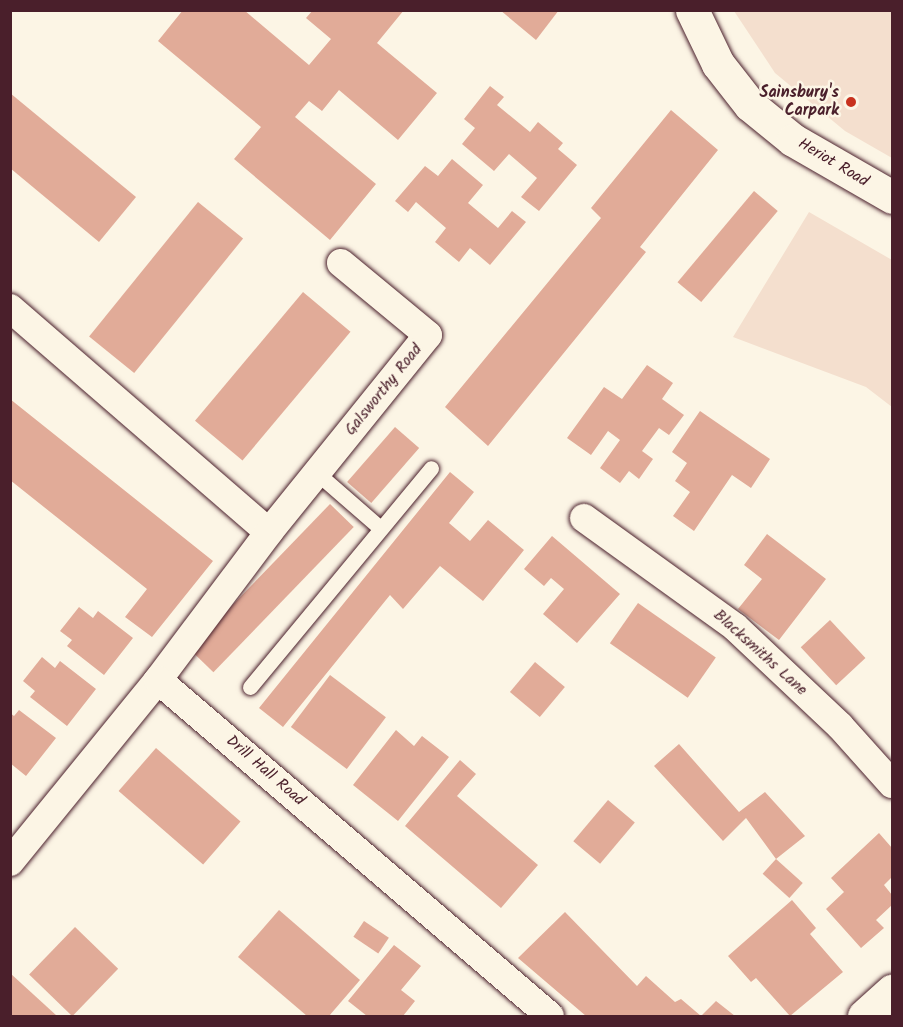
<!DOCTYPE html>
<html>
<head>
<meta charset="utf-8">
<style>
	body { margin:0 }
	#map { position:relative; width:903px; height:1027px; overflow:hidden; background:#fcf5e5; font-family:Kalam,sans-serif }
	div>[style] { position:absolute }
	[style*='--x'] { left:calc(var(--x)*1px); top:calc(var(--y)*1px); width:calc(var(--w)*1px); rotate:calc(var(--a)*1deg) }
	.built>* { inset:0; background:#f4dfce }
	.building>* { inset:0; background:#e1ab98; transform-origin:0 0 }
	.roads { filter:drop-shadow(0 0 2px #4a1f2b) drop-shadow(0 0 2px #4a1f2b) }
	.lane>* { height:15px; margin:-7.5px; padding:0 7.5px; transform-origin:7.5px; border-radius:7.5px; background:#fcf5e5 }
	.street>* { height:28px; margin:-14px; padding:0 14px; transform-origin:14px; border-radius:14px; background:#fcf5e5 }
	.secondary>* { height:33px; margin:-16.5px; padding:0 16.5px; transform-origin:16.5px; border-radius:16.5px; background:#fcf5e5 }
	.dots>* { width:16px; height:16px; translate:-50% -50%; box-sizing:border-box; border:3px solid #fcf5e5; border-radius:50% }
	span { translate:-50% -50%; white-space:nowrap; text-align:center; line-height:1.15; -webkit-text-stroke:5px #fcf5e5; paint-order:stroke }
	.poi-label { font-size:16px; color:#4a1f2b; font-weight:700 }
	.right { translate:-100% -50%; text-align:right }
	.street-label { font-size:16px; color:#4a1f2b }
	.frame { position:absolute; inset:0; border:12px solid #4a1f2b; pointer-events:none }
</style>
</head>
<body>
<div id="map">
	<div class="built">
		<i style="clip-path:polygon(734px 11px,892px 11px,892px 158px,845px 131px,775px 73px)"></i>
		<i style="clip-path:polygon(809px 212px,892px 260px,892px 407px,866px 387px,733px 337px)"></i>
	</div>
	<div class="building">
		<i style="clip-path:polygon(183px 10px,244px 10px,309px 65px,331px 39px,306px 18px,313px 10px,404px 10px,377px 43px,437px 93px,398px 140px,339px 90px,322px 111px,309px 101px,295px 117px,376px 184px,330px 240px,234px 159px,261px 127px,158px 41px)"></i>
		<i style="clip-path:polygon(500px 10px,559px 10px,536px 40px)"></i>
		<i style="clip-path:polygon(490px 86px,504px 97px,497px 105px,530px 132px,538px 122px,563px 143px,558px 149px,577px 165px,539px 211px,521px 197px,537px 178px,509px 154px,494px 171px,462px 144px,475px 128px,464px 119px)"></i>
		<i style="clip-path:polygon(10px 93px,136px 197px,99px 242px,10px 168px)"></i>
		<i style="clip-path:polygon(671px 110px,718px 150px,640px 247px,646px 252px,488px 446px,445px 407px,601px 218px,591px 208px)"></i>
		<i style="clip-path:polygon(452px 159px,483px 185px,468px 203px,498px 228px,512px 211px,526px 222px,490px 265px,470px 248px,459px 262px,435px 242px,446px 228px,416px 202px,408px 212px,395px 201px,425px 166px,438px 176px)"></i>
		<i style="left:754px;top:191px;width:31px;height:119px;rotate:40deg"></i>
		<i style="left:198px;top:202px;width:58px;height:173px;rotate:39deg"></i>
		<i style="left:303px;top:292px;width:62px;height:168px;rotate:40deg"></i>
		<i style="clip-path:polygon(647px 365px,673px 383px,662px 399px,684px 415px,669px 435px,659px 428px,642px 451px,653px 459px,639px 479px,629px 471px,620px 483px,600px 468px,620px 440px,608px 431px,591px 455px,567px 438px,604px 387px,622px 399px)"></i>
		<i style="clip-path:polygon(10px 399px,213px 561px,152px 637px,125px 617px,147px 589px,10px 480px)"></i>
		<i style="clip-path:polygon(700px 411px,770px 459px,751px 488px,732px 475px,694px 531px,673px 516px,690px 492px,675px 481px,687px 463px,672px 452px)"></i>
		<i style="left:395px;top:427px;width:32px;height:73px;rotate:41deg"></i>
		<i style="clip-path:polygon(450px 472px,474px 492px,449px 523px,470px 541px,488px 520px,524px 550px,483px 601px,440px 566px,403px 609px,390px 595px,283px 727px,259px 708px)"></i>
		<i style="left:330px;top:504px;width:33px;height:202px;rotate:44deg"></i>
		<i style="clip-path:polygon(767px 534px,826px 579px,779px 640px,738px 609px,762px 579px,744px 565px)"></i>
		<i style="clip-path:polygon(552px 536px,620px 594px,577px 643px,543px 614px,564px 589px,551px 578px,544px 586px,524px 569px)"></i>
		<i style="left:638px;top:603px;width:95px;height:49px;rotate:35deg"></i>
		<i style="clip-path:polygon(79px 607px,93px 618px,98px 611px,133px 638px,104px 675px,67px 646px,72px 640px,60px 631px)"></i>
		<i style="left:830px;top:620px;width:52px;height:40px;rotate:47deg"></i>
		<i style="clip-path:polygon(42px 657px,55px 668px,60px 661px,96px 689px,67px 726px,30px 697px,35px 691px,23px 681px)"></i>
		<i style="left:535px;top:662px;width:39px;height:39px;rotate:40deg"></i>
		<i style="left:330px;top:675px;width:70px;height:65px;rotate:37deg"></i>
		<i style="clip-path:polygon(19px 710px,56px 738px,26px 776px,10px 763px,10px 713px,14px 716px)"></i>
		<i style="clip-path:polygon(396px 730px,414px 746px,422px 736px,449px 757px,398px 821px,353px 785px)"></i>
		<i style="clip-path:polygon(679px 744px,739px 812px,765px 792px,805px 836px,776px 859px,746px 818px,723px 841px,654px 766px)"></i>
		<i style="left:156px;top:748px;width:112px;height:57px;rotate:41deg"></i>
		<i style="clip-path:polygon(460px 760px,476px 774px,457px 796px,538px 865px,501px 908px,405px 826px)"></i>
		<i style="left:608px;top:800px;width:35px;height:54px;rotate:40deg"></i>
		<i style="clip-path:polygon(879px 833px,892px 848px,892px 877px,884px 885px,892px 895px,892px 905px,876px 920px,884px 928px,861px 948px,826px 909px,844px 892px,831px 878px)"></i>
		<i style="left:776px;top:859px;width:36px;height:20px;rotate:42deg"></i>
		<i style="clip-path:polygon(792px 900px,816px 928px,810px 934px,843px 972px,790px 1016px,756px 978px,751px 982px,728px 956px)"></i>
		<i style="clip-path:polygon(279px 910px,360px 980px,329px 1016px,307px 1016px,238px 957px)"></i>
		<i style="clip-path:polygon(565px 912px,637px 986px,646px 976px,675px 1002px,681px 999px,701px 1016px,716px 1001px,735px 1016px,586px 1016px,518px 958px)"></i>
		<i style="left:364px;top:921px;width:30px;height:19px;rotate:34deg"></i>
		<i style="left:75px;top:927px;width:60px;height:66px;rotate:44deg"></i>
		<i style="clip-path:polygon(394px 945px,421px 966px,401px 990px,415px 1001px,403px 1016px,367px 1016px,348px 1001px)"></i>
		<i style="clip-path:polygon(10px 973px,57px 1016px,11px 1016px)"></i>
	</div>
	<div class="roads">
		<div class="lane">
			<i style="--x:317;--y:473;--w:84;--a:41.1"></i>
			<i style="--x:250;--y:687;--w:284;--a:-50.4"></i>
		</div>
		<div class="street">
			<i style="--x:10;--y:308;--w:342;--a:40.9"></i>
			<i style="--x:584;--y:518;--w:186;--a:35.8"></i>
			<i style="--x:735;--y:627;--w:144;--a:43.3"></i>
			<i style="--x:840;--y:726;--w:78;--a:48.1"></i>
			<i style="--x:158;--y:680;--w:185;--a:-53.1"></i>
			<i style="--x:269;--y:532;--w:253;--a:-51.1"></i>
			<i style="--x:428;--y:335;--w:113;--a:-140.4"></i>
			<i style="--x:10;--y:862;--w:235;--a:-50.9"></i>
			<i style="--x:158;--y:680;--w:516;--a:40.6"></i>
		</div>
		<div class="secondary">
			<i style="--x:692;--y:10;--w:60;--a:64.3"></i>
			<i style="--x:718;--y:64;--w:52;--a:52"></i>
			<i style="--x:750;--y:105;--w:55;--a:39.1"></i>
			<i style="--x:793;--y:140;--w:114;--a:29.9"></i>
			<i style="--x:864;--y:1016;--w:38;--a:-42"></i>
		</div>
	</div>
	<div class="dots">
		<i style="left:851px;top:102px;background:#c8321e"></i>
	</div>
	<div class="poi-label">
		<span class="right" style="left:839px;top:102px">Sainsbury's<br>Carpark</span>
	</div>
	<div class="street-label">
		<span style="left:833px;top:163px;rotate:31deg">Heriot Road</span>
		<span style="left:384px;top:390px;rotate:-51deg">Galsworthy Road</span>
		<span style="left:760px;top:653px;rotate:42deg">Blacksmiths Lane</span>
		<span style="left:265px;top:771px;rotate:41deg">Drill Hall Road</span>
	</div>
	<div class="frame"></div>
</div>
</body>
</html>
